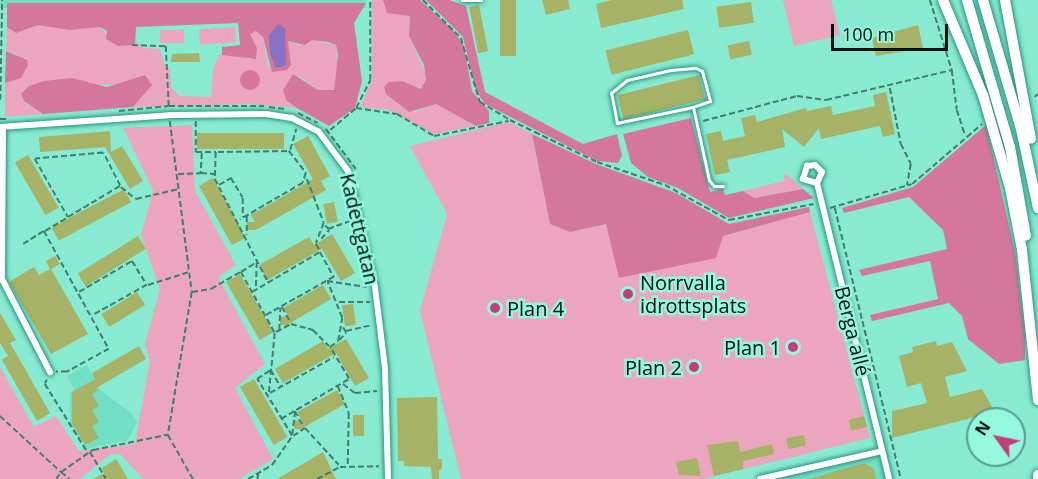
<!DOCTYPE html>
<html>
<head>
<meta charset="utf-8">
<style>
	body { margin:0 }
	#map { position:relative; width:1038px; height:479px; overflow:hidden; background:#87ead1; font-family:"Open Sans",sans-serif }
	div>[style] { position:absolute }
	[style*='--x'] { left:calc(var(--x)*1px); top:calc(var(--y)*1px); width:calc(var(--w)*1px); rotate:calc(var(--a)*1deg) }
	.built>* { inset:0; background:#71dfc4; transform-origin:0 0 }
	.green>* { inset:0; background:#eca5bf; transform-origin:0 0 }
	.forest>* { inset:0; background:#d5779c }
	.round { border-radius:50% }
	.water>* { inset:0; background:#8972c4 }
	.building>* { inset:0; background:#a6b265; transform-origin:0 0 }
	.path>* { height:1.5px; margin-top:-0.75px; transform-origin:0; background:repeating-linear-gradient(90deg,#427c6d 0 6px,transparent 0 9px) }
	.roads { filter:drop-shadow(0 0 2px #29947e) drop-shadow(0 0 2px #29947e) }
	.lane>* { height:3px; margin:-1.5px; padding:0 1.5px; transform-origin:1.5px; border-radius:1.5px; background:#fff }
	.street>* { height:6px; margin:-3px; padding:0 3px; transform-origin:3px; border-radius:3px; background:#fff }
	.highway>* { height:10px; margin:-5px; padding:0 5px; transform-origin:5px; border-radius:5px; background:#fff }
	.dots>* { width:16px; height:16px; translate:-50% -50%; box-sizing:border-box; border:3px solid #94f7de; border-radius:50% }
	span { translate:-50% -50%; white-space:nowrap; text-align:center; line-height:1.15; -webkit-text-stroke:5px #94f7de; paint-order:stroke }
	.street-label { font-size:20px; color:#00120d }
	.poi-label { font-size:20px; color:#00120d }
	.left { translate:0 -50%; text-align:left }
	.right { translate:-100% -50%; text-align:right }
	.north { position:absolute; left:966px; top:407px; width:60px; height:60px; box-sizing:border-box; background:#94f7de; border:2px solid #599b8a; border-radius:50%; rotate:303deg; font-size:16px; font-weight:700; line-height:24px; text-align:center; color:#00120d }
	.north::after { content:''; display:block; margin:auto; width:21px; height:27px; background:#c43c7c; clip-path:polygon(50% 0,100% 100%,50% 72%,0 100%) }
	.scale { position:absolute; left:831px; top:24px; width:117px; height:27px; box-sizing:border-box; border:3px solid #00120d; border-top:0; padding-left:8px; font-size:18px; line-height:21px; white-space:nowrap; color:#00120d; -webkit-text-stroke:4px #94f7de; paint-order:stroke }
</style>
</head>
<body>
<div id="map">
	<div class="built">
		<i style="left:0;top:0;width:366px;height:8px"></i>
		<i style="clip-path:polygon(87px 365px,101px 391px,131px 413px,137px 422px,128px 440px,86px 449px,70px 424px,70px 393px,74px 389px,67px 376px)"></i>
		<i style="clip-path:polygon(881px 453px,888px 479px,775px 479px)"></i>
	</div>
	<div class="green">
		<i style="clip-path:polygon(372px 0,383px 0,389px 13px,410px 16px,409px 36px,426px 75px,423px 88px,393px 81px,384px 87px,385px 92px,415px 112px,436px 104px,476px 126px,434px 134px,389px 110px,360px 107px,372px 80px)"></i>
		<i style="clip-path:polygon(783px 0,831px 0,840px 35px,794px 46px)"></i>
		<i style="clip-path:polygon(38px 25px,69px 30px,100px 27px,118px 46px,141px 44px,142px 48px,160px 49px,165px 66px,170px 68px,171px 88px,180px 96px,211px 97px,213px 68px,219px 55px,240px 54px,250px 60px,250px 34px,256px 31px,263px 37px,268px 68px,288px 41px,300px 45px,312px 40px,336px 45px,338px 84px,334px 91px,318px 90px,298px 75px,286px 99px,297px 108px,250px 104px,133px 107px,146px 92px,117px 84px,88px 85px,72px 78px,24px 102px,43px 114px,5px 117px,5px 83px,21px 78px,17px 54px,6px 51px,7px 27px,16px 33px)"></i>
		<i style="left:235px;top:27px;width:15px;height:36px;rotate:86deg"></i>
		<i style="left:160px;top:30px;width:24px;height:13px"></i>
		<i style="clip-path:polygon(509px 122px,532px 134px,550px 224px,570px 232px,606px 224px,723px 236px,810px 212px,870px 438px,703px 479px,461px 479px,420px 311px,447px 214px,410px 146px)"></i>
		<i style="clip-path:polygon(192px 125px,195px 191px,236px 265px,218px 277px,265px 364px,235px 388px,273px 459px,239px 479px,143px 479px,120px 454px,111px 454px,80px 479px,0 479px,0 367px,34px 427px,56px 416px,79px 451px,135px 444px,150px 360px,145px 344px,160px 289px,141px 235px,153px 190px,123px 128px)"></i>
		<i style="clip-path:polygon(787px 174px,803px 189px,753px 198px,743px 191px,784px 181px,784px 175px)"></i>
	</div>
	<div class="forest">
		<i style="clip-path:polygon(383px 0,420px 0,453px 30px,464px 46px,472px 91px,489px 111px,489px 123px,476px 126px,436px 104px,409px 112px,386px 94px,384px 87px,389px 82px,402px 81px,421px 89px,426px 79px,424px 65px,409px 36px,410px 16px,387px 13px)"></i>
		<i style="clip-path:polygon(426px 0,449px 0,466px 6px,485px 92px,583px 144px,617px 134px,622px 156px,618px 163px,597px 161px,485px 104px,476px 91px,463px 37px)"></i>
		<i style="clip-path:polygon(7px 3px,366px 3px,354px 23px,362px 81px,355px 108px,329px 126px,297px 108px,286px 100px,283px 90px,293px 74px,318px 90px,334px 90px,338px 55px,336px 45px,328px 42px,312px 40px,305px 45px,288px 41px,291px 65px,287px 70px,272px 72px,263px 37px,256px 31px,250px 34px,257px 48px,256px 59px,222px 55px,222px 47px,240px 45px,238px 23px,136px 27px,135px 45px,118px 46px,106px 39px,107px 31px,100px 27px,69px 30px,38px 25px,16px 33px,7px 27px)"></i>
		<i style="clip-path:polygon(6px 51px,27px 60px,28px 65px,21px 78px,5px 83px)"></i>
		<i class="round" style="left:240px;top:70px;width:20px;height:20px"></i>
		<i style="clip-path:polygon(145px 75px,152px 85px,133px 107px,43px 114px,24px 101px,21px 94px,29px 86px,44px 81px,72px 78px,107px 87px)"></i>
		<i style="clip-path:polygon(691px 118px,710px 192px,723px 189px,725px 195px,743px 191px,754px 198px,803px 189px,814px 198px,729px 218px,678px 188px,648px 177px,631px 163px,623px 134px)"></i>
		<i style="clip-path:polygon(986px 125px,1015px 252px,1025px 335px,1025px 360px,999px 364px,968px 339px,962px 316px,949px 303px,872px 321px,870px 315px,938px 299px,930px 261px,862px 276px,859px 270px,947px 249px,943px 230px,909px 197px,844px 213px,842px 208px,913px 187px)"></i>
		<i style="clip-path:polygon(532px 134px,596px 164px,676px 193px,729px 224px,809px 207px,810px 212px,723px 236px,716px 258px,619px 278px,606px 224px,570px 232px,550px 224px)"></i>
	</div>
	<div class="water">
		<i style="clip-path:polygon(278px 24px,285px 28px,286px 59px,285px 66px,276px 68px,270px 54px,269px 35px)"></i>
	</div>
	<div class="building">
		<i style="left:500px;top:0;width:16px;height:56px"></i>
		<i style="clip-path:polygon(542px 0,568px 0,570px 9px,546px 15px)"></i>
		<i style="clip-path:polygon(612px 0,682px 0,684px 9px,601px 28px,596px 4px)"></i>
		<i style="left:751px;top:2px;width:21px;height:35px;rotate:82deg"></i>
		<i style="left:479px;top:5px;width:47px;height:10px;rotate:79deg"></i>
		<i style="clip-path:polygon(918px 25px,923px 48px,876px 56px,872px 38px)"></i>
		<i style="left:688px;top:30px;width:25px;height:85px;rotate:76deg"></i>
		<i style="left:749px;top:41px;width:14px;height:22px;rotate:78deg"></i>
		<i style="clip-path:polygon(199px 53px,200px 62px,171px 62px,172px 54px)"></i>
		<i style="left:699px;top:75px;width:25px;height:84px;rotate:76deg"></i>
		<i style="clip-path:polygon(886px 92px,895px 134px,883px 137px,880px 126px,821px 139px,819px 128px,804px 147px,782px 129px,785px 147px,727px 160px,730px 172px,715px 175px,706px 134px,721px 131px,723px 141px,745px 136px,741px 118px,755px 115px,757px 122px,806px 108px,807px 111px,831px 106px,833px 115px,875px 106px,873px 95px)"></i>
		<i style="clip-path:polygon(110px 131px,111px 152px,122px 146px,143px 181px,130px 189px,105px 147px,40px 152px,39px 137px)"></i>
		<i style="left:197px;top:133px;width:87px;height:16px"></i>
		<i style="clip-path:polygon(308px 136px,330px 176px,321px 181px,326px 190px,256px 230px,247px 230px,247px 222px,255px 222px,251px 215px,313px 179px,293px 144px)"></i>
		<i style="left:28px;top:155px;width:61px;height:15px;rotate:60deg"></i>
		<i style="left:213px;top:178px;width:68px;height:16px;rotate:61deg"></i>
		<i style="left:124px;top:189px;width:15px;height:82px;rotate:62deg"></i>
		<i style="left:334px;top:202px;width:20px;height:11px;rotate:79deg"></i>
		<i style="clip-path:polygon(332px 234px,355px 273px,341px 281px,322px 249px,267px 280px,259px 265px,309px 237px,314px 245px)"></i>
		<i style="left:138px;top:236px;width:15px;height:71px;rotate:58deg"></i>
		<i style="clip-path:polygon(55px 256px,60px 264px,51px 269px,88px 334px,51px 354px,9px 282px,34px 267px,39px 275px,50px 269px,46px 261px)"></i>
		<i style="left:240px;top:274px;width:67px;height:16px;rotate:60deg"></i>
		<i style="clip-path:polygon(323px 285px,331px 299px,287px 325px,280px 325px,280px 317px,288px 316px,283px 308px)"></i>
		<i style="left:137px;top:292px;width:15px;height:42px;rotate:58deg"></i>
		<i style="left:353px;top:304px;width:21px;height:11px;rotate:82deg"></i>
		<i style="clip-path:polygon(0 313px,16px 340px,10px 343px,50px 413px,37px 421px,2px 360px,8px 356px,0 343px)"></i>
		<i style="clip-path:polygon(346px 339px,369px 378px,355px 386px,336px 353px,283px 383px,275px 369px,323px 341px,328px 349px)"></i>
		<i style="clip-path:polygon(936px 341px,937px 346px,952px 342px,967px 371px,945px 377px,950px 397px,982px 389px,995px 412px,892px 438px,892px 411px,927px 403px,921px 383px,907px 387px,899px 356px,913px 352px,912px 347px)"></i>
		<i style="clip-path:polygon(139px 346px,146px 359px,96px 388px,98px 391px,92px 394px,99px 406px,92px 410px,99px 422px,92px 426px,99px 438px,85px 445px,72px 423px,72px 392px,95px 379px,92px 373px)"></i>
		<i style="left:254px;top:379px;width:67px;height:16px;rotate:60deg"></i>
		<i style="clip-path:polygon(337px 390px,345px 404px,301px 429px,294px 429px,295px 420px,302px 421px,297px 412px)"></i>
		<i style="clip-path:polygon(437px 397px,438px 459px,442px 459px,442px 469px,439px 470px,439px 479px,432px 479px,431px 467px,404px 466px,404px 461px,398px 461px,397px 398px)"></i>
		<i style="left:364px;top:415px;width:21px;height:11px;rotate:90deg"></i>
		<i style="left:864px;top:416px;width:11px;height:16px;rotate:75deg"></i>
		<i style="left:804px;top:435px;width:11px;height:18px;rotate:80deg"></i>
		<i style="clip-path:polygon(738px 441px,740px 452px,772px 444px,774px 454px,743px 461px,743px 469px,714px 476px,707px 445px)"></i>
		<i style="clip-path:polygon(323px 452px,336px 479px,277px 479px)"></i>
		<i style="clip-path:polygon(697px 458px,701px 476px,679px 475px,676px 462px)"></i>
		<i style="clip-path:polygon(116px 459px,128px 479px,93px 479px,104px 473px,102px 468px)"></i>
		<i style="clip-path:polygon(864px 463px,874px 469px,876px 479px,809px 479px)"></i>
	</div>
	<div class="path">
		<i style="--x:423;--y:0;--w:54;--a:45"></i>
		<i style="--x:461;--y:38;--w:67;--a:73.5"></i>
		<i style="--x:480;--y:102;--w:35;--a:31"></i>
		<i style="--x:510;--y:120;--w:97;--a:25.8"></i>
		<i style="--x:597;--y:162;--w:72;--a:18.7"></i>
		<i style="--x:665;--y:185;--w:73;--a:28.7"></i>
		<i style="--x:729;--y:220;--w:86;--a:-10.7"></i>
		<i style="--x:930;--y:0;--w:73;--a:72.6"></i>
		<i style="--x:952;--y:70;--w:40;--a:82.9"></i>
		<i style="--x:957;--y:110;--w:25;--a:72"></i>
		<i style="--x:132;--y:45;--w:34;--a:2"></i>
		<i style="--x:166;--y:46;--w:61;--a:87.2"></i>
		<i style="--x:890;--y:88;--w:57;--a:78.9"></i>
		<i style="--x:901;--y:144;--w:22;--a:63"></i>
		<i style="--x:911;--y:164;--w:22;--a:100"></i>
		<i style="--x:1034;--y:97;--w:5;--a:-37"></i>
		<i style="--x:0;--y:100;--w:100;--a:-88.9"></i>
		<i style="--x:269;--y:107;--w:16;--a:7"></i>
		<i style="--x:356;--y:108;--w:41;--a:8.3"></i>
		<i style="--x:397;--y:114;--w:43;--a:30.7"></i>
		<i style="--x:434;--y:136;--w:76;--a:-11.3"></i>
		<i style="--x:119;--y:111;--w:50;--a:-5.7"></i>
		<i style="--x:169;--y:106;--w:95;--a:0"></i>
		<i style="--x:298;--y:113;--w:22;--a:27"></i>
		<i style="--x:0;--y:119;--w:9;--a:0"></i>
		<i style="--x:170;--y:121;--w:172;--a:82.7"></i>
		<i style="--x:192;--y:292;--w:145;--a:99.5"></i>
		<i style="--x:168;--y:435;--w:51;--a:60.4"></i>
		<i style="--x:196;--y:121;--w:31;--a:90"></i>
		<i style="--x:196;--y:152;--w:20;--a:0"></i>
		<i style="--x:216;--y:152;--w:27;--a:92"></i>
		<i style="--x:215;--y:179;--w:116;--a:62.8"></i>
		<i style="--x:703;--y:121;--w:97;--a:-14.9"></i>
		<i style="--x:797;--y:96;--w:29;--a:8"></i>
		<i style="--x:826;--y:100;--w:130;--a:-13.4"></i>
		<i style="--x:326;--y:129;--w:50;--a:53.1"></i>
		<i style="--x:330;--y:130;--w:34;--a:-40"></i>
		<i style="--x:356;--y:108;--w:31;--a:-63"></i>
		<i style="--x:370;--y:80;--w:80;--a:-90"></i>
		<i style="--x:290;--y:150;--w:22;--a:-74"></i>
		<i style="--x:218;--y:152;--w:71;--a:-0.8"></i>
		<i style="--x:289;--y:151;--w:28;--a:52"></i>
		<i style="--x:306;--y:173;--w:10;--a:107"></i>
		<i style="--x:303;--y:183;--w:73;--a:149.6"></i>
		<i style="--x:202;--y:153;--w:20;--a:93"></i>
		<i style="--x:201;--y:173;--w:14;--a:4"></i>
		<i style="--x:178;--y:174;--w:23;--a:-2"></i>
		<i style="--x:307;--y:179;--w:47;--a:68.9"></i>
		<i style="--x:324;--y:223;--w:22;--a:111"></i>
		<i style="--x:316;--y:244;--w:8;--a:60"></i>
		<i style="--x:219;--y:185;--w:14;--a:-30"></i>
		<i style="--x:231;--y:178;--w:23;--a:59"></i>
		<i style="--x:243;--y:198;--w:19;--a:90"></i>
		<i style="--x:121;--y:187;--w:19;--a:39"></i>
		<i style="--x:136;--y:199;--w:44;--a:-13.1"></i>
		<i style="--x:830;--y:208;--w:85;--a:-16.3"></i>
		<i style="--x:912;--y:184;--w:92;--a:-40.6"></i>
		<i style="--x:835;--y:208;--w:279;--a:76.3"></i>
		<i style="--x:247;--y:216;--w:19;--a:90"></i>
		<i style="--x:328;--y:229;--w:27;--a:-20"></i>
		<i style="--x:45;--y:231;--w:27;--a:-31"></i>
		<i style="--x:68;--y:217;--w:61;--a:-30.8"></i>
		<i style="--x:120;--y:186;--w:37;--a:-117"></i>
		<i style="--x:103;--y:153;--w:68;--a:175"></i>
		<i style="--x:35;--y:159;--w:67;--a:60.4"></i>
		<i style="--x:321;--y:239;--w:12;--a:-48"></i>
		<i style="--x:329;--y:230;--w:7;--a:-135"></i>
		<i style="--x:23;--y:244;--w:25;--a:-32"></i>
		<i style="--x:44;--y:231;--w:135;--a:61.2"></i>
		<i style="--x:109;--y:349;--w:48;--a:151.3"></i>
		<i style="--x:67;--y:372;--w:11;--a:180"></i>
		<i style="--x:241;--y:272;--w:19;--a:-32"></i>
		<i style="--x:257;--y:262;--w:26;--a:92"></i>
		<i style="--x:148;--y:285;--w:43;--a:-17.6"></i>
		<i style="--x:79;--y:292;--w:61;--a:-30.3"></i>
		<i style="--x:132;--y:261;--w:28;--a:58"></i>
		<i style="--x:147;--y:285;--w:63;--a:150.6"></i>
		<i style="--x:192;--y:292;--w:19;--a:-9"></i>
		<i style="--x:211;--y:289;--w:34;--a:-30"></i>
		<i style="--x:241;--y:272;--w:70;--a:60.9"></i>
		<i style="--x:275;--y:333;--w:61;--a:95.6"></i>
		<i style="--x:252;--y:292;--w:79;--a:-30.5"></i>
		<i style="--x:320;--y:252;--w:29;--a:61"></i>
		<i style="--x:334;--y:277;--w:79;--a:150.5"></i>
		<i style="--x:339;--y:302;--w:31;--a:0"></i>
		<i style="--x:282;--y:307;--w:18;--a:61"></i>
		<i style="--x:279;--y:330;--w:22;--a:-87"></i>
		<i style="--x:346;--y:331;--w:26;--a:-13"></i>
		<i style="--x:276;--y:332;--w:17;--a:-28"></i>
		<i style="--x:291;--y:324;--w:23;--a:15"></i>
		<i style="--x:313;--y:330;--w:23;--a:45"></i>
		<i style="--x:339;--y:340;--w:10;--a:-45"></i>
		<i style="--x:346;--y:333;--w:8;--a:-120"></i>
		<i style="--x:47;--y:380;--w:4;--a:117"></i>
		<i style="--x:45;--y:384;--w:81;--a:58.1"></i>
		<i style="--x:343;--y:384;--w:15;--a:37"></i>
		<i style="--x:355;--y:393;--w:22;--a:-5"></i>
		<i style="--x:338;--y:386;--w:29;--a:68"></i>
		<i style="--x:349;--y:413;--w:54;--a:91.1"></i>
		<i style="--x:270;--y:393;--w:73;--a:-29.4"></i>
		<i style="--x:0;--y:416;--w:83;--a:42.6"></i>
		<i style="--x:61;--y:472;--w:39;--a:-35"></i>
		<i style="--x:93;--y:450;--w:76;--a:-11.5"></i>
		<i style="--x:281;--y:419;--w:79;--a:-30.5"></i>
		<i style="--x:349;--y:379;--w:37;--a:-121"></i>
		<i style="--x:330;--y:347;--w:10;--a:-37"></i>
		<i style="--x:338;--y:341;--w:23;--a:-80"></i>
		<i style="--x:342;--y:318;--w:40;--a:-112"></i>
		<i style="--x:327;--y:281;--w:40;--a:8.5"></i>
		<i style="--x:292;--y:435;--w:24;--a:-83"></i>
		<i style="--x:295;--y:411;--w:18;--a:61"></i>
		<i style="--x:293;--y:436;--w:14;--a:-34"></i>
		<i style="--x:305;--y:428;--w:50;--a:47.4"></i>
		<i style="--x:90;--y:452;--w:31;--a:59"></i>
		<i style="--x:56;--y:479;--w:9;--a:-54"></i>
		<i style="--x:61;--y:472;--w:11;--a:38"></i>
		<i style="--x:248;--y:479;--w:28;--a:-30"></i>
		<i style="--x:272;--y:465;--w:35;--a:-55"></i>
		<i style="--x:292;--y:436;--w:67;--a:-121.6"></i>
		<i style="--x:257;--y:379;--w:17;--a:-33"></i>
		<i style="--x:271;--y:370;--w:20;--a:60"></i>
		<i style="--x:257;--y:479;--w:5;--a:-79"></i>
		<i style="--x:317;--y:479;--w:26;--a:-28"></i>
		<i style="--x:340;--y:467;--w:39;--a:-1"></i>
	</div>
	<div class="roads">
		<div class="lane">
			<i style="--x:462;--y:0;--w:19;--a:0"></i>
			<i style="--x:693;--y:107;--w:78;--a:168.1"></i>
			<i style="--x:617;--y:123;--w:31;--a:-101"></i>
			<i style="--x:611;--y:93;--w:21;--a:-39"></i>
			<i style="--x:627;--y:80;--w:45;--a:-12.8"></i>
			<i style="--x:671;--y:70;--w:25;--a:-5"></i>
			<i style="--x:696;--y:68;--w:7;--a:27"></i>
			<i style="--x:702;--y:71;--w:31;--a:75"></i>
			<i style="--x:710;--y:101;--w:18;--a:161"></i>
			<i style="--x:693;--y:107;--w:75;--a:77.6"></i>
			<i style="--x:709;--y:180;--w:8;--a:50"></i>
			<i style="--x:714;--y:186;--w:9;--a:0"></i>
		</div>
		<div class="street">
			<i style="--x:0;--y:127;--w:170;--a:-4"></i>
			<i style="--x:170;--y:115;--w:96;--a:-0.6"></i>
			<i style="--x:266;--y:114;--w:26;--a:9"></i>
			<i style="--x:292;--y:118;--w:30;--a:27"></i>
			<i style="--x:319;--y:132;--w:49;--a:53.4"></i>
			<i style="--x:348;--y:171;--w:119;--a:76.9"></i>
			<i style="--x:375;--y:287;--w:83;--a:83"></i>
			<i style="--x:385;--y:369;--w:110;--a:88.4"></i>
			<i style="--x:3;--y:127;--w:152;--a:90.4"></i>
			<i style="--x:2;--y:279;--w:105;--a:62.7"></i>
			<i style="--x:817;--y:183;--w:15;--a:-164"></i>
			<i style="--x:803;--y:179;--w:14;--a:-73"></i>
			<i style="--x:807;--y:166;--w:8;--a:-7"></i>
			<i style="--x:815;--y:165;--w:10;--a:45"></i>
			<i style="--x:822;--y:172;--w:12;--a:114"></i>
			<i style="--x:817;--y:183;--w:305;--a:76.3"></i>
			<i style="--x:760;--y:479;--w:125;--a:-12.9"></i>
		</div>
		<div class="highway">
			<i style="--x:943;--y:0;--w:103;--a:67.2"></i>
			<i style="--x:983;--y:95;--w:97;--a:73.8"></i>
			<i style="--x:1010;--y:188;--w:63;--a:79"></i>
			<i style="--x:1022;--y:250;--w:151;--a:83.9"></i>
			<i style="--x:967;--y:0;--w:153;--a:73.7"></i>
			<i style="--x:1010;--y:147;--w:90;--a:79.8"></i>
			<i style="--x:983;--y:0;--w:134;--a:73.6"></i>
			<i style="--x:1021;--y:129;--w:81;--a:77.9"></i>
			<i style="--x:1005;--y:0;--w:141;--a:79.4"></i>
			<i style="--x:1038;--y:479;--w:4;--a:-90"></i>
		</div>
	</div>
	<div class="dots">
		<i style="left:628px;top:294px;background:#c43c7c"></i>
		<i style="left:495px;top:308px;background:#c43c7c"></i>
		<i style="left:793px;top:347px;background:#c43c7c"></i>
		<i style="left:694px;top:367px;background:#c43c7c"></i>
	</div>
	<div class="street-label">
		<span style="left:360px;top:229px;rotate:77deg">Kadettgatan</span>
		<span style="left:853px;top:331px;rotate:76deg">Berga allé</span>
	</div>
	<div class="poi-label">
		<span class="left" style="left:640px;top:294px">Norrvalla<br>idrottsplats</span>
		<span class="left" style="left:507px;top:308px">Plan 4</span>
		<span class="right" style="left:781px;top:347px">Plan 1</span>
		<span class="right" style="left:682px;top:367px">Plan 2</span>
	</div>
	<div class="north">N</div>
	<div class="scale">100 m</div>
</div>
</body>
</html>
